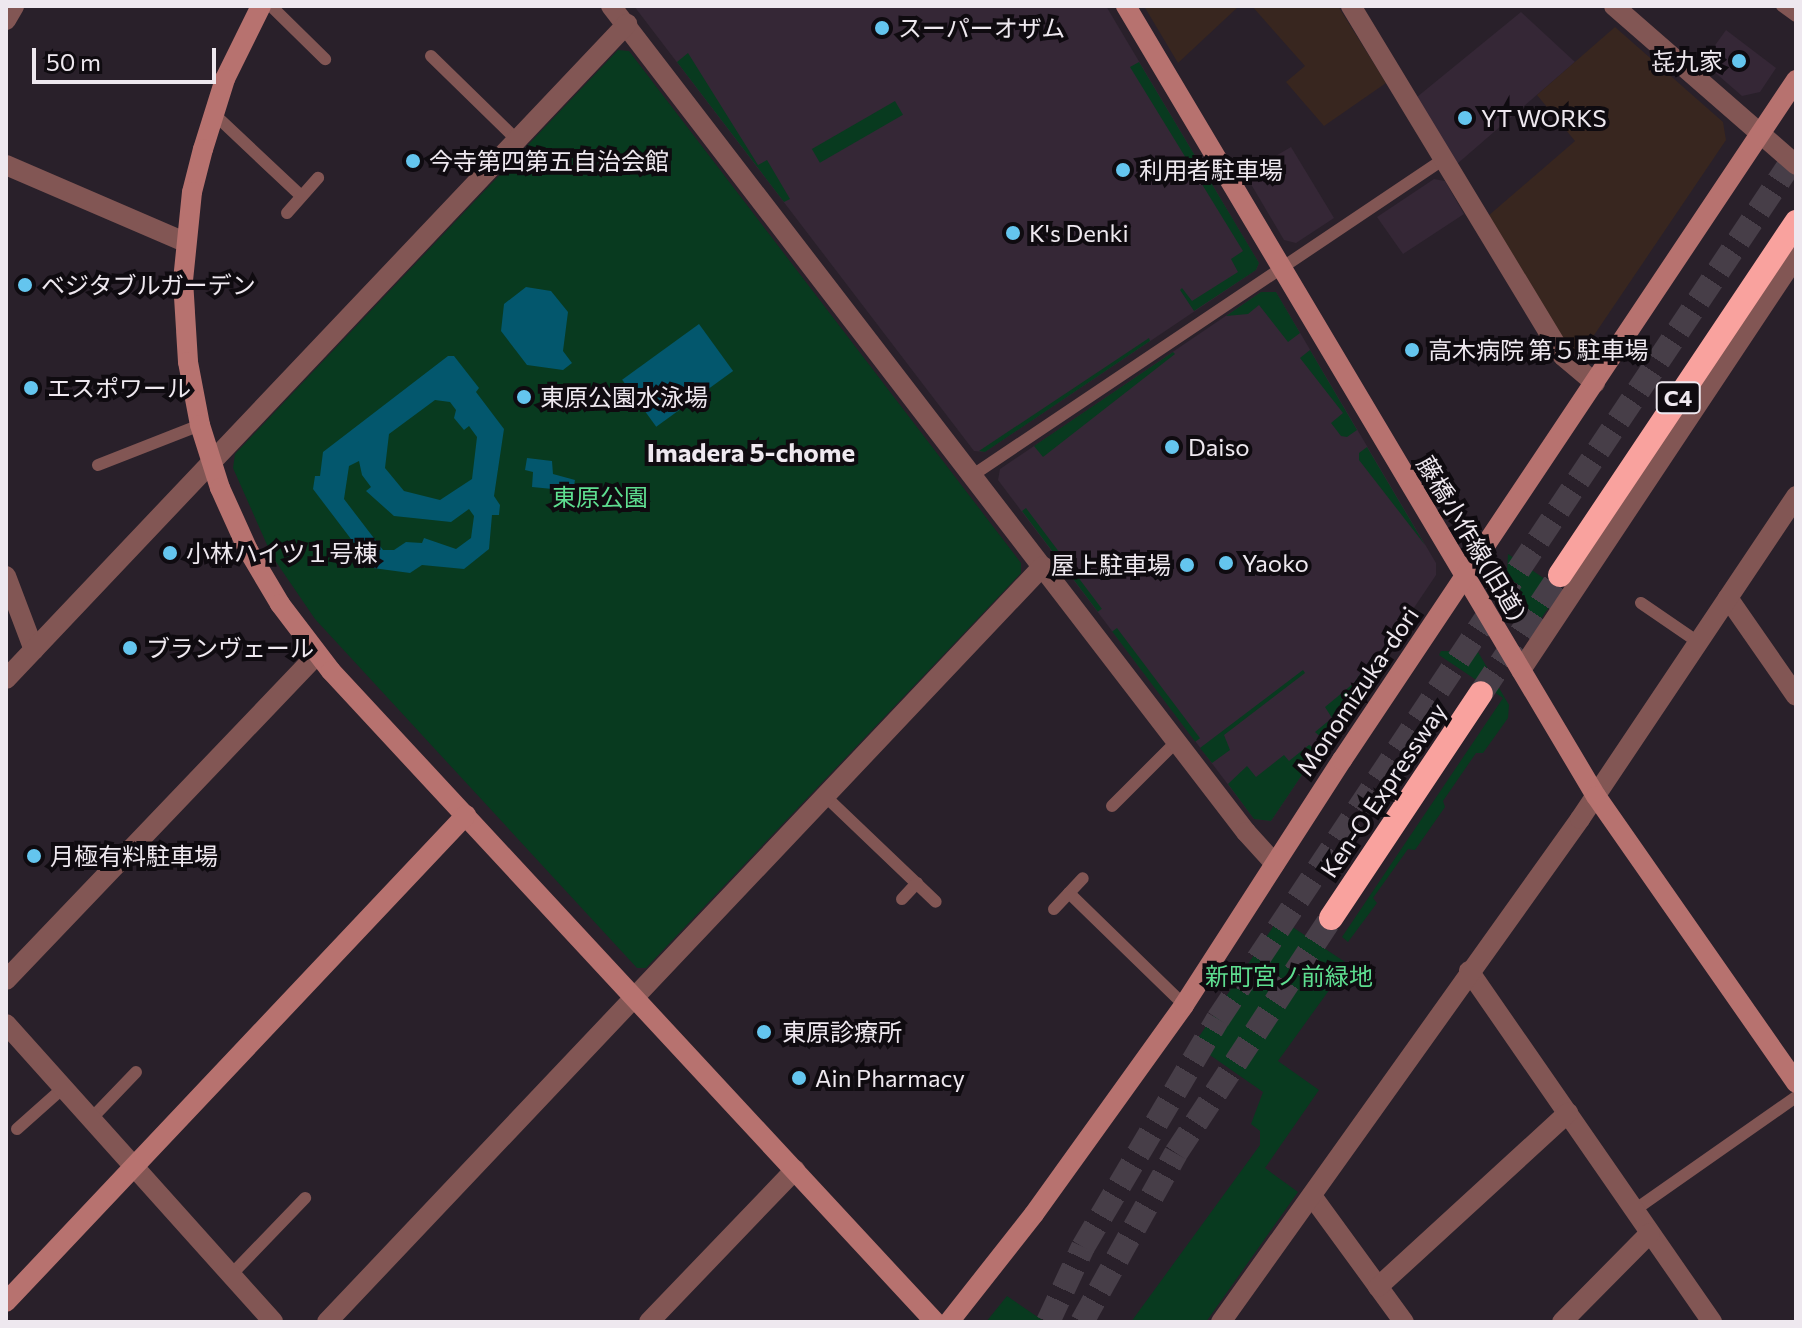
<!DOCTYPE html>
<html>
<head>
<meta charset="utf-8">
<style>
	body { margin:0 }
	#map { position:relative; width:1802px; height:1328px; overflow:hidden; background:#29202a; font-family:Commissioner,"Noto Sans JP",sans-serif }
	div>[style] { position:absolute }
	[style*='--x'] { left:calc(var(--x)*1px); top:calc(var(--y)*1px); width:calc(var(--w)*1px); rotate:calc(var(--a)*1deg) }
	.built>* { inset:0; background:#352736 }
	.industrial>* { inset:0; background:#38261f }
	.green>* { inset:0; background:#083a1f; transform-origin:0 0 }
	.water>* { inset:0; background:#03576d; transform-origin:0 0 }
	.highway-tunnel>* { height:24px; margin-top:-12px; transform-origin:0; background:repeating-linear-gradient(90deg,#473e48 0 24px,transparent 0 36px) }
	.lane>* { height:12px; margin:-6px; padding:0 6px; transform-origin:6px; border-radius:6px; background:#825654 }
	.street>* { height:20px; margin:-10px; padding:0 10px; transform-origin:10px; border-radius:10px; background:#825654 }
	.secondary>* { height:20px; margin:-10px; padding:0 10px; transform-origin:10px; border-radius:10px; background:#b7726f }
	.highway>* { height:24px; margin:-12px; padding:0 12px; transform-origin:12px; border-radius:12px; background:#f9a29e }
	.dots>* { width:22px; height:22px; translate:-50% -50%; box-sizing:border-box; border:4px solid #0f0b10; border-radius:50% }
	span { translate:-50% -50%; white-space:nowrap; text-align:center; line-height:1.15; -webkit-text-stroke:8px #0f0b10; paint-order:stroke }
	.shield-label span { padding:2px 6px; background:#0f0b10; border:2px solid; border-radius:6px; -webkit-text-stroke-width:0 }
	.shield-label { font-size:22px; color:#eee8ef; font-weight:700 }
	.poi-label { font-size:24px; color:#eee8ef }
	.left { translate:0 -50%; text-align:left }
	.right { translate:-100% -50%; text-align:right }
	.park-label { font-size:24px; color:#5ede90 }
	.street-label { font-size:24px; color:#eee8ef }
	.neighbourhood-label { font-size:26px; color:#eee8ef; font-weight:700 }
	.frame { position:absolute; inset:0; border:8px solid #eee8ef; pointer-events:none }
	.scale { position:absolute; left:32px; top:48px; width:184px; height:36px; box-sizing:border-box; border:4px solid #eee8ef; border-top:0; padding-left:10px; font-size:24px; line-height:28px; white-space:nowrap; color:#eee8ef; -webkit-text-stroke:6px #0f0b10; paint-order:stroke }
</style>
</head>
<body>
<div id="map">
	<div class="built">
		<i style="clip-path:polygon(634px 6px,1106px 6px,1259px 263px,1256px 270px,985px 452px,974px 451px)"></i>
		<i style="clip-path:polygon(1521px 12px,1575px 62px,1457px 164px,1417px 97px)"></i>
		<i style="clip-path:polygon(1726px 30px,1776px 68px,1760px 92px,1742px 96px,1703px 62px)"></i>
		<i style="clip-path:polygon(1291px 147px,1334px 218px,1296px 243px,1284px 240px,1245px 174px)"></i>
		<i style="clip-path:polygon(1434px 179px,1445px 181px,1464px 214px,1403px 254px,1377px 217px)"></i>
		<i style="clip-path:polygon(1261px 292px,1276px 292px,1436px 563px,1436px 575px,1271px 821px,1254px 819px,998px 480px,1000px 469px)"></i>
	</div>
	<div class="industrial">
		<i style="clip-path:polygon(1144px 6px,1239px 6px,1178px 63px)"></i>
		<i style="clip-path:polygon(1252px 6px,1338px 6px,1386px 83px,1324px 126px,1286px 82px,1305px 66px)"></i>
		<i style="clip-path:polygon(1615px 27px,1723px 122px,1726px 140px,1582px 353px,1571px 352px,1488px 216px,1575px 141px,1537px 95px)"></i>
	</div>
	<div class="green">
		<i style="clip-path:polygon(618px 50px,629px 51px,1021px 563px,1021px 573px,646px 968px,637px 968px,315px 619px,272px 556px,233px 468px,235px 454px)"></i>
		<i style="clip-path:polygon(688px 53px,758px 165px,767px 160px,790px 199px,784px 202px,677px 62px)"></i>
		<i style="clip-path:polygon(1139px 62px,1259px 263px,1256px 270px,1194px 311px,1180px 290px,1182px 288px,1192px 301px,1238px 272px,1231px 259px,1243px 251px,1130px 67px)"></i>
		<i style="left:895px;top:101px;width:16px;height:96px;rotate:60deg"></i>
		<i style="clip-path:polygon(1261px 292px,1276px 292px,1300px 333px,1288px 342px,1259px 305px,1248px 314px,1226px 316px)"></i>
		<i style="clip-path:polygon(1149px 338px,1150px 341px,985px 452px,979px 451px)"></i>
		<i style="clip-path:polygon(1310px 350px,1357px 430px,1347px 437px,1341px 436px,1331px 423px,1343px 413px,1300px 358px)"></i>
		<i style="clip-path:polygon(1173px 352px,1175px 354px,1043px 457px,1034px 446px)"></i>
		<i style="clip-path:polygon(1367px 447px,1425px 545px,1359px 460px,1359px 453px)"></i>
		<i style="left:1026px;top:508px;width:126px;height:5px;rotate:53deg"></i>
		<i style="clip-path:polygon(1508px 554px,1561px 590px,1540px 620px,1523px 620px,1506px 592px)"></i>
		<i style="left:1117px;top:628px;width:138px;height:6px;rotate:53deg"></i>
		<i style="clip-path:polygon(1441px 651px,1478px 652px,1509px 705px,1508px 718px,1483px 753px,1476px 753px,1443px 801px,1445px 807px,1415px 850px,1408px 849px,1373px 898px,1377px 903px,1348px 942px,1342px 937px,1503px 698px,1439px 655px)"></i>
		<i style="clip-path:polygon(1373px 656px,1379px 660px,1325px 741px,1315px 732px,1332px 718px,1325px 707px,1354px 683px)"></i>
		<i style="clip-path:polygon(1303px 670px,1305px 673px,1224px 735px,1230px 750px,1212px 763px,1200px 748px)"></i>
		<i style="clip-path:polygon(1309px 745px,1318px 751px,1271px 821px,1254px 819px,1228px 784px,1247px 766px,1256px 777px,1284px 755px,1289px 761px)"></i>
		<i style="clip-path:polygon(1279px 918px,1348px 964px,1278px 1061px,1319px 1090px,1265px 1168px,1298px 1192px,1206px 1322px,1131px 1322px,1260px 1145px,1260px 1131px,1251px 1124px,1263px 1092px,1194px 1044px)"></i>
		<i style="clip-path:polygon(1007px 1296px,1045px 1322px,986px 1322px)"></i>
	</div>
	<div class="water">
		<i style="clip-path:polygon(526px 287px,551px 291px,568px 312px,563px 351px,572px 363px,563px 370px,527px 365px,501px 331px,504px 304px)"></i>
		<i style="left:699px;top:324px;width:58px;height:95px;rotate:54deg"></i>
		<i style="clip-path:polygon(evenodd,448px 356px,454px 356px,479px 388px,476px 392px,504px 429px,494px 496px,500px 505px,499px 515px,492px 515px,489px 549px,464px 569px,422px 565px,410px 573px,373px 568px,313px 489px,315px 476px,320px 476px,323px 452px,448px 356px,435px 400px,450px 402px,456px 410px,454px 418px,464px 430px,469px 426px,477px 437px,472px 479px,440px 500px,404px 491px,385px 468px,389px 434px,435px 400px,448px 356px,359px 461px,362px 475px,371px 487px,366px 491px,394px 516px,451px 522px,469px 509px,474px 516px,471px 538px,456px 549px,424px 538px,422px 543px,406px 542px,394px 550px,383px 550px,344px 499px,349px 466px,359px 461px)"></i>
		<i style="clip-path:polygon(527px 458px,552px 461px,553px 474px,575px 480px,573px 491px,532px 487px,533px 472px,525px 470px)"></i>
	</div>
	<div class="highway-tunnel">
		<i style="--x:1481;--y:693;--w:142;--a:-56.2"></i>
		<i style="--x:1048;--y:1322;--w:83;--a:-65"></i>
		<i style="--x:1083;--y:1247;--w:265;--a:-59.4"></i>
		<i style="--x:1218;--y:1019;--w:1040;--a:-56.22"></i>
		<i style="--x:1082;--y:1322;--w:193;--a:-60.9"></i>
		<i style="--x:1176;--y:1153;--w:282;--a:-56.6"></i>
	</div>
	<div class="lane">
		<i style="--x:271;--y:6;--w:76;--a:44.5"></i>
		<i style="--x:1782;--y:6;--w:17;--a:36"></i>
		<i style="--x:431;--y:56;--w:122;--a:44.3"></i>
		<i style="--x:213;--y:113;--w:121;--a:43.3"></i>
		<i style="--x:287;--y:213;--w:47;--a:-48.5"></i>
		<i style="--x:98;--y:465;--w:110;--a:-21.4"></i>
		<i style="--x:973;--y:475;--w:567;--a:-33.86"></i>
		<i style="--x:1641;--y:603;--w:69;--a:34.4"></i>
		<i style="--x:825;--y:796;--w:153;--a:43.7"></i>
		<i style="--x:1112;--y:806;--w:92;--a:-45"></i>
		<i style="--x:1069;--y:893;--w:161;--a:44.2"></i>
		<i style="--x:902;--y:899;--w:22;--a:-47"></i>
		<i style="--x:1054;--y:909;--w:42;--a:-46.9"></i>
		<i style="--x:91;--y:1119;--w:65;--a:-46.2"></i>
		<i style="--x:17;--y:1129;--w:62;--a:-41.7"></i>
		<i style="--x:1636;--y:1209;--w:195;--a:-35"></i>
		<i style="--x:231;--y:1275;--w:107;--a:-46.1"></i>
	</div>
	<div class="street">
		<i style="--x:611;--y:6;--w:1042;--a:52.45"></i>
		<i style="--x:1246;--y:832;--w:43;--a:47.8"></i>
		<i style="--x:1351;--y:6;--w:409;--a:58.8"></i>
		<i style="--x:1563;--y:356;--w:42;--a:40.2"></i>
		<i style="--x:1614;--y:6;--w:242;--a:41.1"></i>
		<i style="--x:6;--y:20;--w:16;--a:-60"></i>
		<i style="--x:6;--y:165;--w:195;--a:23.3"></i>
		<i style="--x:6;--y:576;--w:79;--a:69.3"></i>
		<i style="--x:1728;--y:598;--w:119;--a:55.2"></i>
		<i style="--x:1521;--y:670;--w:497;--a:-56.4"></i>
		<i style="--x:6;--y:679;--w:903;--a:-46.53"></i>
		<i style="--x:1469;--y:971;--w:427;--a:55.3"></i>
		<i style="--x:6;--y:980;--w:451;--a:-46.3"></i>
		<i style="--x:6;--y:1024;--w:400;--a:48.1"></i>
		<i style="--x:1312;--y:1196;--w:156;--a:53.9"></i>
		<i style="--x:1378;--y:1287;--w:258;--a:-42.5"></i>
		<i style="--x:327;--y:1322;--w:1041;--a:-46.56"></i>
		<i style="--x:649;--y:1322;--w:211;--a:-46.2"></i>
		<i style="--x:1221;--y:1322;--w:618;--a:-54.48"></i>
		<i style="--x:1580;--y:819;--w:389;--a:-56.2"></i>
		<i style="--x:1562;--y:1322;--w:125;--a:-45.3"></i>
	</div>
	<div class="secondary">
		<i style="--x:261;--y:6;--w:81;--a:116.3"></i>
		<i style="--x:225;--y:79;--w:73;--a:107.4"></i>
		<i style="--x:203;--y:149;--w:44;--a:104.3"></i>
		<i style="--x:192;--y:192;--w:88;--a:95.8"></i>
		<i style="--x:183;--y:280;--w:82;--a:86.5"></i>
		<i style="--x:188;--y:362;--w:64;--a:79.2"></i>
		<i style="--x:200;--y:425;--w:66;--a:72.4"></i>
		<i style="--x:220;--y:488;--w:68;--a:65.7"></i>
		<i style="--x:248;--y:550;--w:63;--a:59.3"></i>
		<i style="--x:280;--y:604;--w:84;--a:52.7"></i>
		<i style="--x:331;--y:671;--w:888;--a:47.14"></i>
		<i style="--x:1126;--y:6;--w:919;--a:59.25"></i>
		<i style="--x:1596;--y:796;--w:350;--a:55.1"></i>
		<i style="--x:6;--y:1302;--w:670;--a:-46.63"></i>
		<i style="--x:949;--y:1322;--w:137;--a:-51.8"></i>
		<i style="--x:1034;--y:1214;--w:257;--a:-54.3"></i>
		<i style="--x:1184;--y:1005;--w:292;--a:-57.2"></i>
		<i style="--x:1342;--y:760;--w:818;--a:-56.27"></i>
	</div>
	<div class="highway">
		<i style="--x:1560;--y:575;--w:425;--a:-56.2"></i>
		<i style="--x:1331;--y:918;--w:270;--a:-56.3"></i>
	</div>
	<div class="dots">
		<i style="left:882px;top:28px;background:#64c5ee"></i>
		<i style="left:1739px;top:61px;background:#64c5ee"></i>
		<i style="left:1465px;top:118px;background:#64c5ee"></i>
		<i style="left:413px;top:161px;background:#64c5ee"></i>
		<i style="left:1123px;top:170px;background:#64c5ee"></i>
		<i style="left:1013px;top:233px;background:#64c5ee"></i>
		<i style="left:25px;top:285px;background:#64c5ee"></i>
		<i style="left:1412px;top:350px;background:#64c5ee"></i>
		<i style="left:31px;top:388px;background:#64c5ee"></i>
		<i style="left:524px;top:397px;background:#64c5ee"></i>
		<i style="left:1172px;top:447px;background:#64c5ee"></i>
		<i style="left:170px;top:553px;background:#64c5ee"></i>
		<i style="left:1226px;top:563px;background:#64c5ee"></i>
		<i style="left:1187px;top:565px;background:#64c5ee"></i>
		<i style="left:130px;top:648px;background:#64c5ee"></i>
		<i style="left:34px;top:856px;background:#64c5ee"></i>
		<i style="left:764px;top:1032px;background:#64c5ee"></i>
		<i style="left:799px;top:1078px;background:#64c5ee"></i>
	</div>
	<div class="shield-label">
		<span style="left:1678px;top:398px">C4</span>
	</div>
	<div class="poi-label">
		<span class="left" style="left:898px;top:28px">スーパーオザム</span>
		<span class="right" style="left:1723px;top:61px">㐂九家</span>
		<span class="left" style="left:1481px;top:118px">YT WORKS</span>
		<span class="left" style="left:429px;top:161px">今寺第四第五自治会館</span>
		<span class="left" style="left:1139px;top:170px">利用者駐車場</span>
		<span class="left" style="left:1029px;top:233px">K's Denki</span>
		<span class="left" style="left:41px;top:285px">ベジタブルガーデン</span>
		<span class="left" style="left:1428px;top:350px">高木病院 第５駐車場</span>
		<span class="left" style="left:47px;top:388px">エスポワール</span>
		<span class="left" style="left:540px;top:397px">東原公園水泳場</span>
		<span class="left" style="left:1188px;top:447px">Daiso</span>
		<span class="left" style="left:186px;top:553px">小林ハイツ１号棟</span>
		<span class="left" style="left:1242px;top:563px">Yaoko</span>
		<span class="right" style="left:1171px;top:565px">屋上駐車場</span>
		<span class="left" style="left:146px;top:648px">ブランヴェール</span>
		<span class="left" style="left:50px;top:856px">月極有料駐車場</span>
		<span class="left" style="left:782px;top:1032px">東原診療所</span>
		<span class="left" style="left:815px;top:1078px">Ain Pharmacy</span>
	</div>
	<div class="park-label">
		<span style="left:600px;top:497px">東原公園</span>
		<span style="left:1289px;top:976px">新町宮ノ前緑地</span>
	</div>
	<div class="street-label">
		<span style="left:1472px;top:538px;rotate:59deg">藤橋小作線(旧道)</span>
		<span style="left:1357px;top:691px;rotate:-56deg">Monomizuka-dori</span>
		<span style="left:1383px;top:790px;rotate:-56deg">Ken-O Expressway</span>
	</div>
	<div class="neighbourhood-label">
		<span style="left:751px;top:452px">Imadera 5-chome</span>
	</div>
	<div class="frame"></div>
	<div class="scale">50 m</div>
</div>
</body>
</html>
